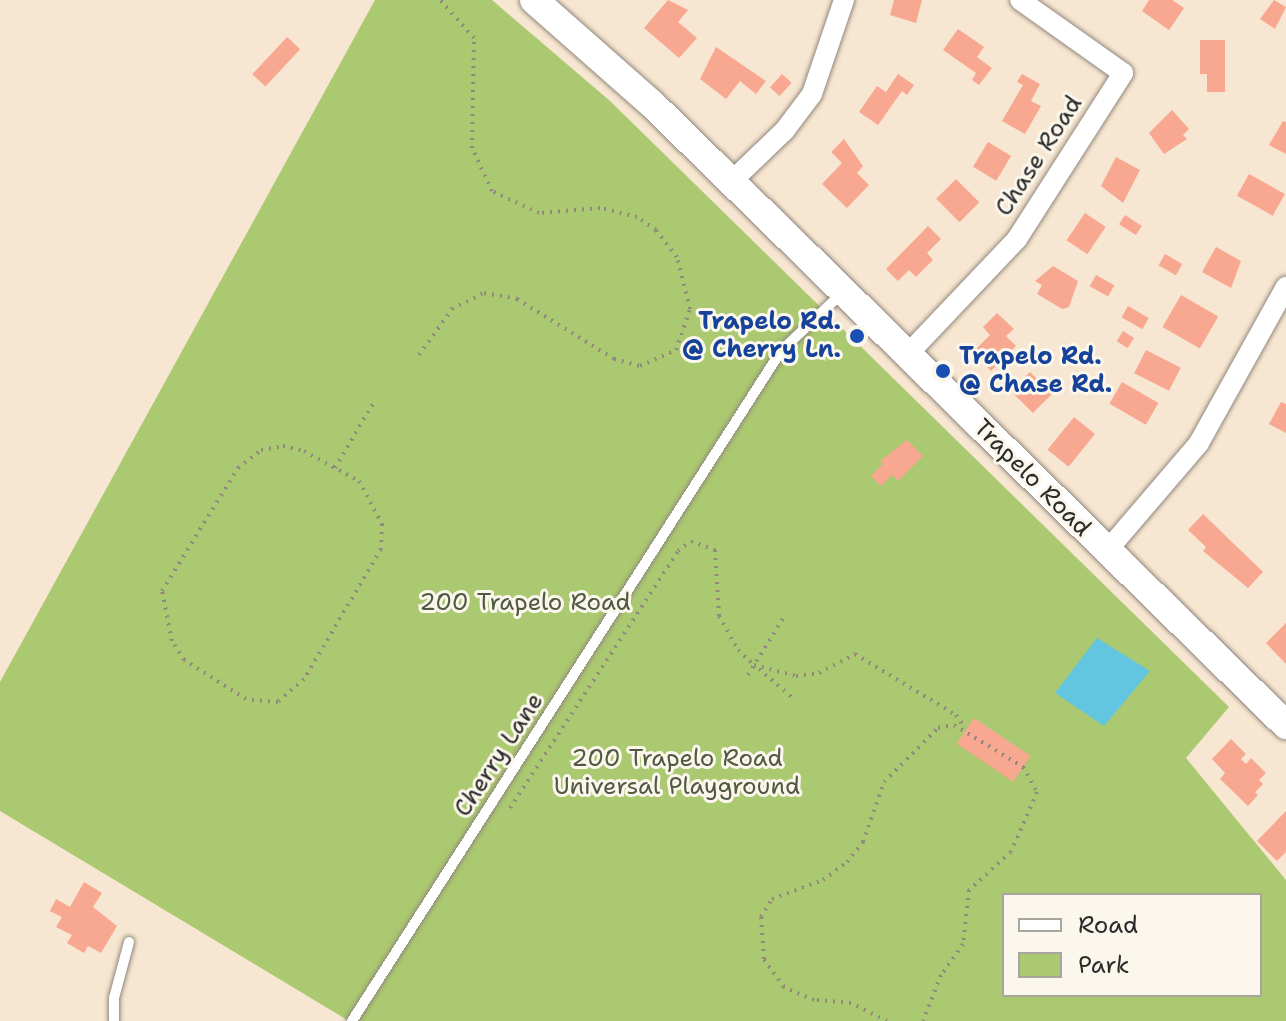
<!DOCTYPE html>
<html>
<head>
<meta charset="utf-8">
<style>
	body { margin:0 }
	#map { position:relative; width:1286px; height:1021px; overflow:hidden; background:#f7e6d1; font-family:"Shantell Sans",sans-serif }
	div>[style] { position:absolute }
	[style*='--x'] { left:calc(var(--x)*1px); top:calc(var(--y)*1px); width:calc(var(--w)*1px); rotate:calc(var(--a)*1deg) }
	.green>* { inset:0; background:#abc970 }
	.water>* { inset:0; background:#63c6e1 }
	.building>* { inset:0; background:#f8a790; transform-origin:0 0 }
	.path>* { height:4px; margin-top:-2px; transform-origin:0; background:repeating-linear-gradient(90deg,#91887e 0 2px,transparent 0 8px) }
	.roads { filter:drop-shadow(0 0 2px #91887e) drop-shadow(0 0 2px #91887e) }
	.lane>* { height:10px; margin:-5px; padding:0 5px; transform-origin:5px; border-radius:5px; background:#fff }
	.street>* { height:20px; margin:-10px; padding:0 10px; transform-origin:10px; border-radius:10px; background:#fff }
	.secondary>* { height:28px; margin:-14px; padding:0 14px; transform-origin:14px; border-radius:14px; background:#fff }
	.dots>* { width:22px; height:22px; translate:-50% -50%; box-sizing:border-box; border:4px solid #fbf7ec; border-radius:50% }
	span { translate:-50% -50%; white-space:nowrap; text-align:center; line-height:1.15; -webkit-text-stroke:6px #fbf7ec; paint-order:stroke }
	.street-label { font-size:24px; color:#2b2b2b }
	.transit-label { font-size:24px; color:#164399; font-weight:700 }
	.right { translate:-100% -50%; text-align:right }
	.left { translate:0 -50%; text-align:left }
	.park-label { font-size:24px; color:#515a40 }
	.legend { position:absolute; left:1002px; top:893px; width:260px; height:104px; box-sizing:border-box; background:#fbf7ec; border:2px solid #a8a59f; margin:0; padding:10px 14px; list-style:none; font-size:24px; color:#2b2b2b }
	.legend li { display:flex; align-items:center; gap:16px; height:40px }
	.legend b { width:40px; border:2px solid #a8a59f }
</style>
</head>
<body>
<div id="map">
	<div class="green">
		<i style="clip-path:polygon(evenodd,375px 0,492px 0,610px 101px,1229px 707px,1186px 758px,1286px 880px,1286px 1021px,349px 1021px,0 811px,0 682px,375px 0,1004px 895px,1260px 895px,1260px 995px,1004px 995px,1004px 895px)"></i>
	</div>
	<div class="water">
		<i style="clip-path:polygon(1097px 638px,1150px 671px,1104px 726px,1055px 693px)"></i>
	</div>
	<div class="building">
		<i style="clip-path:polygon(668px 0,688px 10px,678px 22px,697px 38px,679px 58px,644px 28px)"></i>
		<i style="clip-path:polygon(894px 0,922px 0,916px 23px,890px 15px)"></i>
		<i style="clip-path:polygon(1149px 0,1172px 0,1184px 8px,1169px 30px,1142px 11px)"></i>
		<i style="clip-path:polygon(1274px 0,1286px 7px,1275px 29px,1260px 19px)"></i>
		<i style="clip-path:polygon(958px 29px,984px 47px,977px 57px,992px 68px,979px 85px,972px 80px,976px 73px,943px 50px)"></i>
		<i style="left:287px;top:37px;width:18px;height:51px;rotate:43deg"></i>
		<i style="clip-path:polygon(1200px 40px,1225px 40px,1225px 92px,1207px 92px,1207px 74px,1200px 74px)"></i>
		<i style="clip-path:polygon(716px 47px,766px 81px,756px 94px,740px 81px,726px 99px,700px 79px)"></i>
		<i style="left:782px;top:74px;width:13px;height:18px;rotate:42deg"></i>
		<i style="clip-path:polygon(898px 74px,914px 85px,907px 95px,902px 91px,878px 125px,859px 112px,877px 86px,886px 92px)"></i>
		<i style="clip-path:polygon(1022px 74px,1040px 84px,1031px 101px,1041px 106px,1025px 134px,1002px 121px,1023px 85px,1017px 82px)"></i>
		<i style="clip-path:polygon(1172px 110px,1189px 129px,1183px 135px,1187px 139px,1164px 154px,1149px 133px)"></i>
		<i style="clip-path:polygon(1283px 121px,1286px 122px,1286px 154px,1269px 145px)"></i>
		<i style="clip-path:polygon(844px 139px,863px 166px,857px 173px,869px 185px,847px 208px,822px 184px,842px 163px,831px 152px)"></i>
		<i style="left:988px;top:142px;width:27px;height:29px;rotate:31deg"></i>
		<i style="clip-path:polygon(1116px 157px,1140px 170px,1123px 203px,1101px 186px)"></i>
		<i style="left:1249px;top:174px;width:41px;height:25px;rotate:29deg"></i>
		<i style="left:956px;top:179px;width:33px;height:28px;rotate:45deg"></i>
		<i style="left:1085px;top:213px;width:25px;height:33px;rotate:34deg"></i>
		<i style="left:1125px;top:215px;width:20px;height:11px;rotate:33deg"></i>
		<i style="clip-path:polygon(928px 226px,941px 239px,927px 253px,933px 260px,916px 277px,909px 270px,898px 281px,886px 269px)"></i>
		<i style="clip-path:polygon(1216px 247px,1241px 261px,1231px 288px,1202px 272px)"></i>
		<i style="left:1165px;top:254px;width:20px;height:13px;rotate:30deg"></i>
		<i style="clip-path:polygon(1053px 266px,1078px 281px,1069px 307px,1062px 309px,1037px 294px,1042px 285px,1035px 281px)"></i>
		<i style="left:1096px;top:275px;width:21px;height:13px;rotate:29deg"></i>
		<i style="left:1181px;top:295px;width:43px;height:37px;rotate:30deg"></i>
		<i style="left:1128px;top:306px;width:24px;height:13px;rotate:30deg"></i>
		<i style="clip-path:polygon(997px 313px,1014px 329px,1006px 336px,1016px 346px,991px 371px,973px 352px,990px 335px,983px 327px)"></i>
		<i style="left:1123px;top:331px;width:13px;height:12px;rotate:32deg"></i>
		<i style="left:1146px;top:350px;width:39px;height:26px;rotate:27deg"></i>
		<i style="left:1030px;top:372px;width:31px;height:27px;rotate:45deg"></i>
		<i style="left:1122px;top:382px;width:42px;height:25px;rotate:30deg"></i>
		<i style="clip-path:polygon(1281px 402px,1286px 404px,1286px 433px,1269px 424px)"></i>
		<i style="left:1074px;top:417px;width:27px;height:42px;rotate:39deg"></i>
		<i style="clip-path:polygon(907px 440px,923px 456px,898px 481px,892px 475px,881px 486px,871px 476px,883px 464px,880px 461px)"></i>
		<i style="clip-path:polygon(1203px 514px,1263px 572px,1248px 588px,1203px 551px,1206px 547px,1188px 530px)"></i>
		<i style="clip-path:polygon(1286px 623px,1286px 664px,1266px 643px)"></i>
		<i style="left:974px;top:718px;width:68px;height:31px;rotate:34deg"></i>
		<i style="clip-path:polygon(1231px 739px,1246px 754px,1241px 759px,1246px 764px,1251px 758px,1266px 773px,1259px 780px,1263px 784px,1255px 792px,1258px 795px,1248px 806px,1220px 779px,1225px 773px,1212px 759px)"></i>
		<i style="clip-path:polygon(1286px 811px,1286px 852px,1277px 861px,1257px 841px)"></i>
		<i style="clip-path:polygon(84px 882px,102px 893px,93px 907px,117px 926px,101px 953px,88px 946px,84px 953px,67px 943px,72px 935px,56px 927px,62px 917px,50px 911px,56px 899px,70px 907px)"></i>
	</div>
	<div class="path">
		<i style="--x:419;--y:355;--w:57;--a:-54.3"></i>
		<i style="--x:452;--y:309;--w:36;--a:-27"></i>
		<i style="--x:484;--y:293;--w:34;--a:10"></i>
		<i style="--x:517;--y:299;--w:114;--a:31.7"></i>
		<i style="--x:614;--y:359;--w:27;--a:15"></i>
		<i style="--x:640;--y:366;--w:39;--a:-24"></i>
		<i style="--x:676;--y:350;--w:43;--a:-71.1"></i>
		<i style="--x:690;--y:309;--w:54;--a:-104"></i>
		<i style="--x:677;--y:257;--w:34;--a:-128"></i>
		<i style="--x:656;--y:230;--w:23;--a:-146"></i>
		<i style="--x:637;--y:217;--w:38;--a:-166"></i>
		<i style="--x:600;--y:208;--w:61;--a:175.3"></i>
		<i style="--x:539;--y:213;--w:52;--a:-154.9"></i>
		<i style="--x:492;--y:191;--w:47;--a:-114.9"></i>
		<i style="--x:472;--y:148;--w:110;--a:-89"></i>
		<i style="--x:474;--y:38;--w:51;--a:-131.8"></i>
		<i style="--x:283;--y:446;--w:22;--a:13"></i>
		<i style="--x:304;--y:451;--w:63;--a:28.6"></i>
		<i style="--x:359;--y:481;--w:49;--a:61.9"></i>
		<i style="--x:382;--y:524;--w:25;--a:92"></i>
		<i style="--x:381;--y:549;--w:151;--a:120.6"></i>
		<i style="--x:304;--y:679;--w:35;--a:139"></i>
		<i style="--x:278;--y:702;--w:32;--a:-175"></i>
		<i style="--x:246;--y:699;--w:73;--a:-147.8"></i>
		<i style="--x:184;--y:660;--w:22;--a:-122"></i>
		<i style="--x:172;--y:641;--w:51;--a:-101.3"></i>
		<i style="--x:162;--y:591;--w:145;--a:-58.3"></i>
		<i style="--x:238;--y:468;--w:29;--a:-38"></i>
		<i style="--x:261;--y:450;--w:22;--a:-10"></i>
		<i style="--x:335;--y:468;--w:79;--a:-59.5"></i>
		<i style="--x:759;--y:669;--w:45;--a:40.5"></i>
		<i style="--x:748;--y:675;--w:70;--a:-58.3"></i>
		<i style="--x:510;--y:808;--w:307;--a:-56.8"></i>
		<i style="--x:678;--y:551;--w:16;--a:-38"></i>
		<i style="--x:691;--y:541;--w:26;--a:21"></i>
		<i style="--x:715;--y:550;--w:66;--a:86.5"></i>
		<i style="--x:719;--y:616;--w:39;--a:61"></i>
		<i style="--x:738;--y:650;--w:22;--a:43"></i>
		<i style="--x:754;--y:665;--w:43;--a:14.7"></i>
		<i style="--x:796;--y:676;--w:23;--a:-7"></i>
		<i style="--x:819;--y:673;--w:41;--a:-27.8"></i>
		<i style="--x:855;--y:654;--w:118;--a:31.1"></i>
		<i style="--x:956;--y:715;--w:16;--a:55"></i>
		<i style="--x:887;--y:1021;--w:40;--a:-153.4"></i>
		<i style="--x:851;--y:1003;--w:37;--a:-175"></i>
		<i style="--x:814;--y:1000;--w:33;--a:-157"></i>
		<i style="--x:784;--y:987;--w:34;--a:-126"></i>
		<i style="--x:764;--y:959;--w:42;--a:-94.1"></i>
		<i style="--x:761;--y:917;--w:21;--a:-59"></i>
		<i style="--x:772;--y:899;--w:54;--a:-20.4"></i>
		<i style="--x:823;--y:880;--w:30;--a:-37"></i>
		<i style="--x:847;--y:862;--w:26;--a:-51"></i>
		<i style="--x:863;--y:842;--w:64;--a:-70.7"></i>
		<i style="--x:884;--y:782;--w:76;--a:-45"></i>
		<i style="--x:938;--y:728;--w:16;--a:-11"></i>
		<i style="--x:954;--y:725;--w:81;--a:31.3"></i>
		<i style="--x:1023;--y:767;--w:29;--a:61"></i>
		<i style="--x:1037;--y:792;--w:65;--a:113.4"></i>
		<i style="--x:1011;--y:852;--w:57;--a:137.9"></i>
		<i style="--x:969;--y:890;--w:54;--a:96.3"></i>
		<i style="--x:963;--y:944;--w:38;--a:125"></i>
		<i style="--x:941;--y:975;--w:49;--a:111.4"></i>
	</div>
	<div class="roads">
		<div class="lane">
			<i style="--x:114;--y:1021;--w:23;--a:-90"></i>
			<i style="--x:114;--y:998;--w:58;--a:-75"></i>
			<i style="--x:352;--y:1021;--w:796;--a:-57.37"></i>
			<i style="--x:781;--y:351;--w:83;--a:-43.5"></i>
		</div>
		<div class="street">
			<i style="--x:732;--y:181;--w:74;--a:-43.9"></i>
			<i style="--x:785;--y:130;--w:45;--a:-53.1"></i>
			<i style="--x:812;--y:94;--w:99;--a:-71.2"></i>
			<i style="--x:907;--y:355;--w:160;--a:-46.5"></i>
			<i style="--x:1017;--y:239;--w:197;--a:-57.4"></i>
			<i style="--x:1123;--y:73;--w:126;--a:-144.7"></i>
			<i style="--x:1106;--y:552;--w:143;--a:-49.5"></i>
			<i style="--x:1199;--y:443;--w:179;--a:-60.9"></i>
		</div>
		<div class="secondary">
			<i style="--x:534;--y:0;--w:156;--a:41.4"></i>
			<i style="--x:651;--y:103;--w:889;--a:44.41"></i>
		</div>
	</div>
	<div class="dots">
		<i style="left:857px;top:336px;background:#1a4fb4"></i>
		<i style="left:943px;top:371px;background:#1a4fb4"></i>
	</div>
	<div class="street-label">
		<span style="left:1039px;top:156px;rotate:-57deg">Chase Road</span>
		<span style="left:1032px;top:478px;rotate:45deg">Trapelo Road</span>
		<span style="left:499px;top:755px;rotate:-57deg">Cherry Lane</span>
	</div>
	<div class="transit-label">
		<span class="right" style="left:841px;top:336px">Trapelo Rd.<br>@ Cherry Ln.</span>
		<span class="left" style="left:959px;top:371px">Trapelo Rd.<br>@ Chase Rd.</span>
	</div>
	<div class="park-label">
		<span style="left:525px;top:603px">200 Trapelo Road</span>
		<span style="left:677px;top:773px">200 Trapelo Road<br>Universal Playground</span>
	</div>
	<ul class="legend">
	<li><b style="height:10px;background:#fff"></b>Road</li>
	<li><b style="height:22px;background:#abc970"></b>Park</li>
	</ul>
</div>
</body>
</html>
